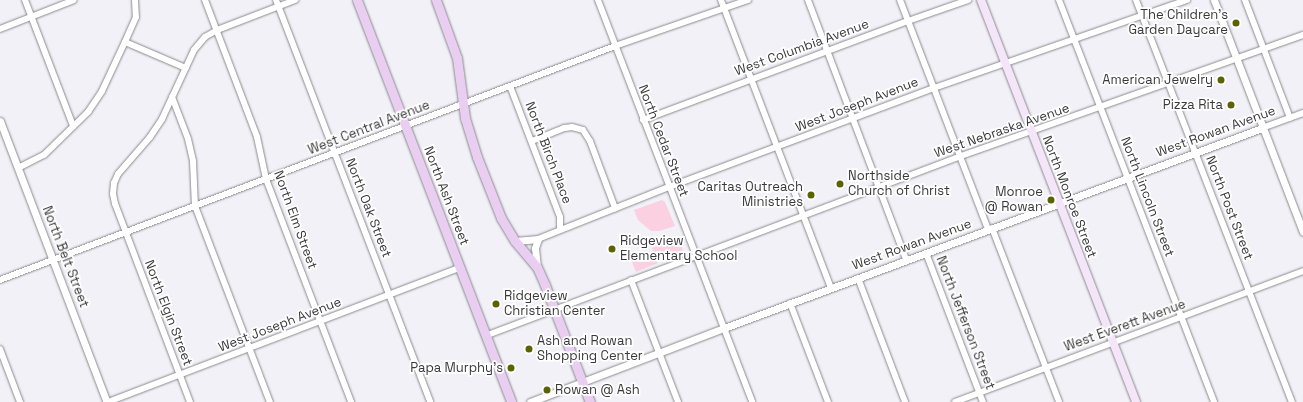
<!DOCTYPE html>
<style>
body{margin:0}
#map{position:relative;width:1303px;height:402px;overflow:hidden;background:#f1f1f7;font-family:"Space Grotesk",sans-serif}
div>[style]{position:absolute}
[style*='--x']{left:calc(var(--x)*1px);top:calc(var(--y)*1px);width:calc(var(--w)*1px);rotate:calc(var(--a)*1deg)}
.green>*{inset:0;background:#fbd0e1}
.roads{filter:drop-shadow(0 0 1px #8a8a8f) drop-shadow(0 0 1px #8a8a8f)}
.minor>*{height:6px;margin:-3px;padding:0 3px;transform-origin:3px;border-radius:3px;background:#fff}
.tertiary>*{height:7px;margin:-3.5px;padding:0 3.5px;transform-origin:3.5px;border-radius:3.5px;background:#fff}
.secondary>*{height:8px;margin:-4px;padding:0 4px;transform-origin:4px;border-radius:4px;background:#f4e6f8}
.primary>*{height:9px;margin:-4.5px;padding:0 4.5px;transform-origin:4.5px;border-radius:4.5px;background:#e9cef2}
.dots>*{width:11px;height:11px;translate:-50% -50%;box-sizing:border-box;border:2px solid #fff;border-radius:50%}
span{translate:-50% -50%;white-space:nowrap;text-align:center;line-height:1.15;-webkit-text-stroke:3.5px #fff;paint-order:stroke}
.poi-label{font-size:13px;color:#39393b}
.right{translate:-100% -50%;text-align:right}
.left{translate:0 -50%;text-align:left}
.street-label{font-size:13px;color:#39393b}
</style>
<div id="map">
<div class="green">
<i style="clip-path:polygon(662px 200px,665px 202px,675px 226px,659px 231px,651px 231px,638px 220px,634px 210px)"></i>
<i style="clip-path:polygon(679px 239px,683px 250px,666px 256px,657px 261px,658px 263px,636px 272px,632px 262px,654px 254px,652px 248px)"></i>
</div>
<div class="roads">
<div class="minor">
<i style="--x:25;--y:0;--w:135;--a:69.1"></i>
<i style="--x:135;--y:0;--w:17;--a:87"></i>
<i style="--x:136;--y:17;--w:27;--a:114"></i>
<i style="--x:125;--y:42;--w:66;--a:23.1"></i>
<i style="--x:205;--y:0;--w:147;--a:69.2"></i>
<i style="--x:257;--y:137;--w:43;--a:77.9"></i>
<i style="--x:266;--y:179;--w:239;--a:69.1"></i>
<i style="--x:276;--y:0;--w:430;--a:69"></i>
<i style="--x:598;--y:0;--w:430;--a:69"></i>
<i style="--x:721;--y:0;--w:308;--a:69.1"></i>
<i style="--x:808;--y:0;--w:278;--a:69.3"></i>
<i style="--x:900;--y:0;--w:245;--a:69"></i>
<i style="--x:1059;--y:0;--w:431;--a:68.9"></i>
<i style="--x:1136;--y:0;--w:431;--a:68.8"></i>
<i style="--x:1245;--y:0;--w:126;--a:69.1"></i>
<i style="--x:0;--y:29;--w:79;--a:-21.4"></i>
<i style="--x:510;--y:86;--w:140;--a:69.1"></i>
<i style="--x:560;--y:217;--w:13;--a:90"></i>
<i style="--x:172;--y:97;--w:45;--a:69.1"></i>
<i style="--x:188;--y:139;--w:23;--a:77"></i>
<i style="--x:193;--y:161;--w:45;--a:87.5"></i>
<i style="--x:195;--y:206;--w:210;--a:69.1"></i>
<i style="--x:643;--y:120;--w:283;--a:-20.5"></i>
<i style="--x:908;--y:21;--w:64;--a:-19.3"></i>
<i style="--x:1262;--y:128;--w:44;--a:-20.1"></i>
<i style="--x:532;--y:141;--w:35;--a:-22"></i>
<i style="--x:565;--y:128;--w:7;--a:-8"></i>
<i style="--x:572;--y:127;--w:11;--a:15"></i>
<i style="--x:583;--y:130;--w:13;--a:58"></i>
<i style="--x:590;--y:141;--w:72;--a:69.5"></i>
<i style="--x:18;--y:168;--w:29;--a:-27"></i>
<i style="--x:44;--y:155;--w:62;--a:-44.3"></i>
<i style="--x:88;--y:112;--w:25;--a:-56"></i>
<i style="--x:102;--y:91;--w:54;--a:-64.9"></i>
<i style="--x:992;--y:228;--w:186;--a:68.9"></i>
<i style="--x:538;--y:239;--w:141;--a:-21.7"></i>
<i style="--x:669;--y:187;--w:283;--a:-20.5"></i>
<i style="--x:934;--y:88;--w:268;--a:-19.2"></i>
<i style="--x:926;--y:253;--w:160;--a:69.1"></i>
<i style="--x:858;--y:278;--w:133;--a:69.2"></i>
<i style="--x:0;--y:280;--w:658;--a:-20.83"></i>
<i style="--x:615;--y:46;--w:141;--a:-19.1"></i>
<i style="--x:631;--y:280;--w:131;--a:68.9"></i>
<i style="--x:790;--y:303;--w:106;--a:69"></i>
<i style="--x:485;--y:336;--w:509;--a:-20.71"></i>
<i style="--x:961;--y:156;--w:363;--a:-19.5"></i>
<i style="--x:0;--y:349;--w:57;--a:69.3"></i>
<i style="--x:108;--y:402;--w:376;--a:-20.9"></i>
<i style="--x:190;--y:402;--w:212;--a:-110.7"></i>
<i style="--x:115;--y:204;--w:10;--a:-101"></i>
<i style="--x:113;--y:194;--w:11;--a:-85"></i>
<i style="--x:114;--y:183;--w:10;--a:-66"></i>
<i style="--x:118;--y:174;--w:49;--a:-49.1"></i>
<i style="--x:150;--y:137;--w:22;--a:-56"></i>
<i style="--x:162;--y:119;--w:76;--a:-65.1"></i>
<i style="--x:194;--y:50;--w:17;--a:-50"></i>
<i style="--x:205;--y:37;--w:14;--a:-30"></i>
<i style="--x:217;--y:30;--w:84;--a:-21"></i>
<i style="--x:955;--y:402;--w:372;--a:-20.6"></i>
</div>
<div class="tertiary">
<i style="--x:1214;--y:0;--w:248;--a:69"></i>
<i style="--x:0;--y:121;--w:301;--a:69.2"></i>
<i style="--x:515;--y:241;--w:23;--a:-5"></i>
<i style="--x:537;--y:267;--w:19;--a:-96"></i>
<i style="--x:535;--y:248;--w:9;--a:-72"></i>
<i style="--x:530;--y:402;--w:208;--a:-20.9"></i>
<i style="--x:724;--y:328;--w:574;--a:-20.39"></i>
</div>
<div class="secondary">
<i style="--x:981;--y:0;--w:431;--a:68.9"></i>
</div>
<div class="primary">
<i style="--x:357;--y:0;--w:430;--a:69"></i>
<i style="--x:436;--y:0;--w:62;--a:70.1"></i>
<i style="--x:457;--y:58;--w:61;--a:82.4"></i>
<i style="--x:465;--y:118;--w:41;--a:72.9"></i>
<i style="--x:477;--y:157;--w:66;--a:68.5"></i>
<i style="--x:501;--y:218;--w:27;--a:59"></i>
<i style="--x:515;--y:241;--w:34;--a:50"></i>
<i style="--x:537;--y:267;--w:20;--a:66"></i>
<i style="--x:545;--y:285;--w:125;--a:69"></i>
</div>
</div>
<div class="dots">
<i style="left:1236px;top:23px;background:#5b6200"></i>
<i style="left:1221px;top:80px;background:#5b6200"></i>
<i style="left:1231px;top:105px;background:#5b6200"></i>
<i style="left:840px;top:184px;background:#5b6200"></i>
<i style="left:811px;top:195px;background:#5b6200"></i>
<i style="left:1051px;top:200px;background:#5b6200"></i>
<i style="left:612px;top:249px;background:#5b6200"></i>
<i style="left:496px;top:304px;background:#5b6200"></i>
<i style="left:529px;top:349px;background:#5b6200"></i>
<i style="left:511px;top:368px;background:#5b6200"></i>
<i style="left:547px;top:390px;background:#5b6200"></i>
</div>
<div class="poi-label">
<span class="right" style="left:1228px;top:23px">The Children's<br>Garden Daycare</span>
<span class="right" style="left:1213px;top:80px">American Jewelry</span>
<span class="right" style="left:1223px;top:105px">Pizza Rita</span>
<span class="left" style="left:848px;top:184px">Northside<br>Church of Christ</span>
<span class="right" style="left:803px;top:195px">Caritas Outreach<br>Ministries</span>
<span class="right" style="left:1043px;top:200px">Monroe<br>@ Rowan</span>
<span class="left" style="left:620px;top:249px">Ridgeview<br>Elementary School</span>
<span class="left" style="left:504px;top:304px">Ridgeview<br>Christian Center</span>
<span class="left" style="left:537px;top:349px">Ash and Rowan<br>Shopping Center</span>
<span class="right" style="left:503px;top:368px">Papa Murphy's</span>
<span class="left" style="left:555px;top:390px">Rowan @ Ash</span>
</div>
<div class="street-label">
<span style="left:802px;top:48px;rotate:-20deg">West Columbia Avenue</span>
<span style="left:857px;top:105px;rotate:-21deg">West Joseph Avenue</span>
<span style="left:369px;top:128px;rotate:-21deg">West Central Avenue</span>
<span style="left:1002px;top:131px;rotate:-19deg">West Nebraska Avenue</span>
<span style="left:1216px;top:132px;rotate:-20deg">West Rowan Avenue</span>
<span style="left:663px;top:141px;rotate:69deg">North Cedar Street</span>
<span style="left:548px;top:153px;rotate:69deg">North Birch Place</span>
<span style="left:446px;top:196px;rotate:69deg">North Ash Street</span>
<span style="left:1069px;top:197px;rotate:69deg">North Monroe Street</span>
<span style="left:1147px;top:197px;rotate:69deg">North Lincoln Street</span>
<span style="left:368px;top:208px;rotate:69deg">North Oak Street</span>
<span style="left:1229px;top:208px;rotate:69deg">North Post Street</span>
<span style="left:295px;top:220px;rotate:70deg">North Elm Street</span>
<span style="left:912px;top:245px;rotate:-20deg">West Rowan Avenue</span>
<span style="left:65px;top:257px;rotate:69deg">North Belt Street</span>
<span style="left:168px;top:313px;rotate:69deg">North Elgin Street</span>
<span style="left:965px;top:323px;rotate:69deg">North Jefferson Street</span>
<span style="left:280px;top:325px;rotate:-21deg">West Joseph Avenue</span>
<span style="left:1125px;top:326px;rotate:-20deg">West Everett Avenue</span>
</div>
</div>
